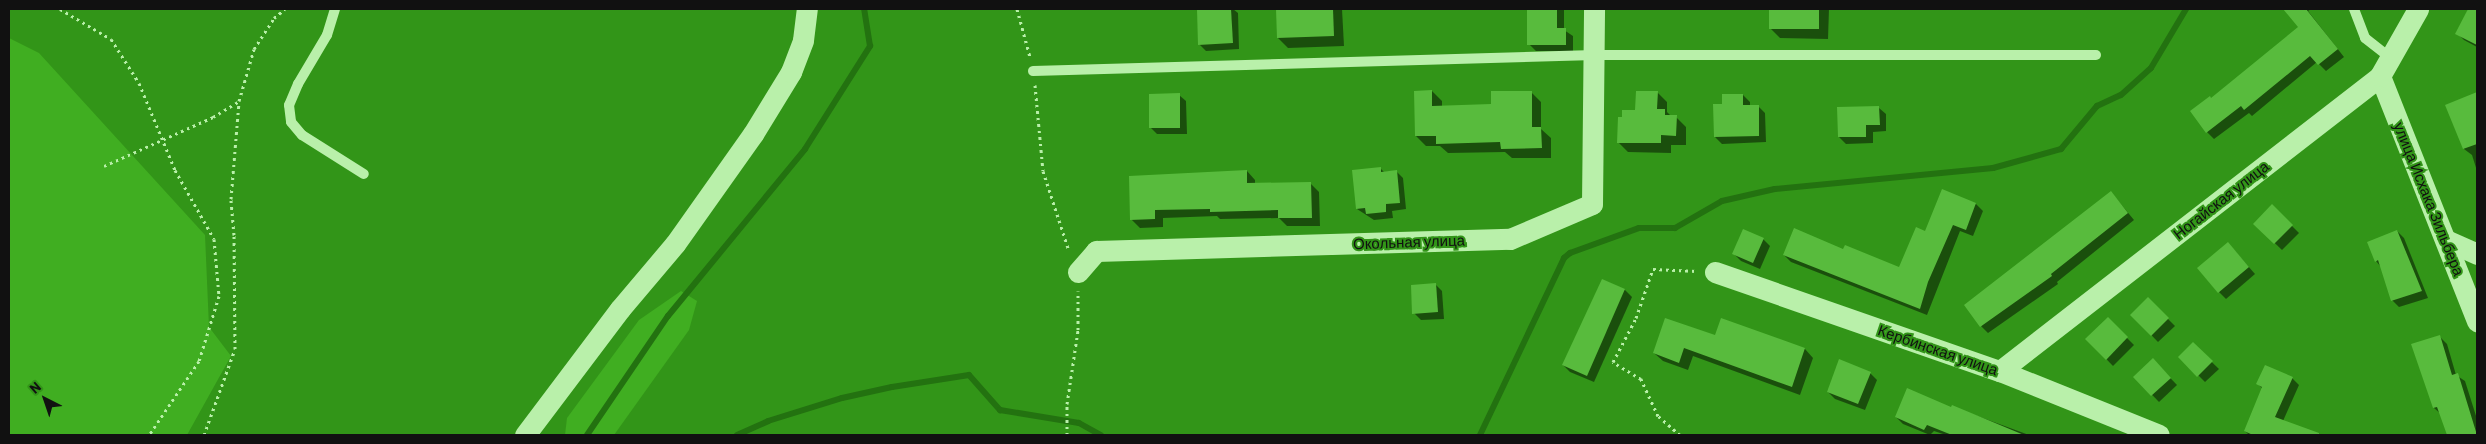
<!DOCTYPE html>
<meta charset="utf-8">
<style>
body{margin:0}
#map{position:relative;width:2486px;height:444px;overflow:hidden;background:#329518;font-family:Barlow,sans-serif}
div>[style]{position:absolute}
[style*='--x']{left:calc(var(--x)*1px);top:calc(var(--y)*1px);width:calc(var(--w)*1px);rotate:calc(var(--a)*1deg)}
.green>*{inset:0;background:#40ae21}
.shadow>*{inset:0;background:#0007}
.stream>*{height:6px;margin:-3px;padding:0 3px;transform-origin:3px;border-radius:3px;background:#237210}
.building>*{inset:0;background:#58bb3d}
.path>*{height:3px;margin-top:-1.5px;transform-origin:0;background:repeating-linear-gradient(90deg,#b9f0aa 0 2.5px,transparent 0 6.5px)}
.lane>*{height:10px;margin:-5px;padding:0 5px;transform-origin:5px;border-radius:5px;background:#b9f0aa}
.street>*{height:21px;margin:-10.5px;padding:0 10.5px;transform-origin:10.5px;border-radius:10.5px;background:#b9f0aa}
span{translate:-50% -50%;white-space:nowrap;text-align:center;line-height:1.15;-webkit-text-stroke:4px #329518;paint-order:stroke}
.street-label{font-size:15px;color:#111}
.frame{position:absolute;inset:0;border:10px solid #111;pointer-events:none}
.north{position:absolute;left:20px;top:374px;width:50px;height:50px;-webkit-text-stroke:4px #329518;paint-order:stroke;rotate:319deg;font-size:14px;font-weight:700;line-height:20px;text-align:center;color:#111}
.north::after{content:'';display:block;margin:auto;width:18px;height:22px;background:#111;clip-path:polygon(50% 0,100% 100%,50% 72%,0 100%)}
</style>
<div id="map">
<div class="green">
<i style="clip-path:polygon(9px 38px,39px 53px,205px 235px,209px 327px,231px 356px,187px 435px,9px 435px)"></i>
<i style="clip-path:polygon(681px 291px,697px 301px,689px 330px,614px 435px,565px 435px,567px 418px,639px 320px)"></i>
</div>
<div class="shadow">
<i style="clip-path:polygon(1198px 9px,1233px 9px,1238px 13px,1239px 49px,1206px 51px,1199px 44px)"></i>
<i style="clip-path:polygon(1277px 9px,1342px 9px,1344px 46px,1288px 48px,1278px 38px)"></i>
<i style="clip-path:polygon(1529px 9px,1564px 9px,1564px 30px,1573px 36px,1573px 51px,1536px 51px,1529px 44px)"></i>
<i style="clip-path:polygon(1770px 9px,1829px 9px,1828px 39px,1780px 38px,1770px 28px)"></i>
<i style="clip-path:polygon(2285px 9px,2311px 9px,2308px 11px,2344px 57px,2326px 71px,2317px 62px,2252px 116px,2249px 113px,2214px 139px,2207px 132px,2211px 99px,2300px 27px)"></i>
<i style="clip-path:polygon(2468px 10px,2477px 15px,2477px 47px,2464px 40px,2457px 33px)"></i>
<i style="clip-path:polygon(1432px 91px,1442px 101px,1442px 107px,1492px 106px,1531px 92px,1541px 102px,1541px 129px,1551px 138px,1551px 158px,1512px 158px,1505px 152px,1448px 153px,1440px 146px,1426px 146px,1416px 136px)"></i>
<i style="clip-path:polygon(1657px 92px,1667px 102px,1667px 112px,1671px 116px,1676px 117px,1686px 127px,1686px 145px,1671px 145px,1671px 153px,1628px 152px,1618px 142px,1636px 111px)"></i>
<i style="clip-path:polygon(2475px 94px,2477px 96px,2477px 171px,2472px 155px,2464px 149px,2447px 106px)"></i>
<i style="clip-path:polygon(1179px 95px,1186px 101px,1187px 134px,1157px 134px,1150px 127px)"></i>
<i style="clip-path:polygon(1743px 95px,1750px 102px,1750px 106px,1758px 106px,1765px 113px,1766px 142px,1722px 144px,1715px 137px,1724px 105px)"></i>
<i style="clip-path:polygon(1879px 108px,1886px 114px,1886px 131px,1873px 132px,1873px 143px,1846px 144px,1839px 137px)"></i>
<i style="clip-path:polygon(1380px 168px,1384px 172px,1396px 171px,1403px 178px,1406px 209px,1392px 211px,1393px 218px,1374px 220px,1357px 209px)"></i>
<i style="clip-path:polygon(1247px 171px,1255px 180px,1255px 184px,1311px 184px,1319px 192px,1320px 226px,1287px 226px,1279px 218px,1220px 219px,1217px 216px,1163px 218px,1163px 227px,1140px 228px,1131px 219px)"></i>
<i style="clip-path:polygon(2111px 192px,2134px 220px,2057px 282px,2058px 284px,1988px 333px,1981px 326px)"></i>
<i style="clip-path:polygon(1976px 204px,1983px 211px,1973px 236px,1960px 231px,1927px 315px,1791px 262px,1784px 255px,1844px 251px,1900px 269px,1926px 232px)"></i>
<i style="clip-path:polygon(2272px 206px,2299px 233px,2282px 250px,2255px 224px)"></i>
<i style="clip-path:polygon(2397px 231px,2404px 238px,2428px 298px,2399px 307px,2392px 300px,2381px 267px,2376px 261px)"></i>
<i style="clip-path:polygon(1763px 239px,1770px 246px,1760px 269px,1741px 261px,1734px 254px)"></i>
<i style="clip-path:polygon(2235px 251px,2255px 274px,2226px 299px,2219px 292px)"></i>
<i style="clip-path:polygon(1603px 280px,1625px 290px,1632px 297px,1594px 382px,1570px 372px,1563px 365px)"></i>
<i style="clip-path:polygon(1435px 284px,1442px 291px,1444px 319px,1421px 320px,1414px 313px)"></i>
<i style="clip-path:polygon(2148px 299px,2175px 326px,2158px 342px,2132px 315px)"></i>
<i style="clip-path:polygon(2108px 319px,2134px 345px,2113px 366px,2087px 339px)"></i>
<i style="clip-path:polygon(1716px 336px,1805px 349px,1813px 358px,1800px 395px,1693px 356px,1688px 370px,1663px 361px,1654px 353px)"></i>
<i style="clip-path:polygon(2440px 337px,2447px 344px,2456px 375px,2465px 381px,2477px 419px,2477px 435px,2448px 435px,2441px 414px,2434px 408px)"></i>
<i style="clip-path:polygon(2193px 344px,2219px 369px,2205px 382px,2180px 357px)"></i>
<i style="clip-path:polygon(2153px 360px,2177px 385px,2159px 402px,2135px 377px)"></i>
<i style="clip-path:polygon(1870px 373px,1877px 380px,1865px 410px,1835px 399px,1828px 392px)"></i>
<i style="clip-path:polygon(2292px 378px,2299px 385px,2283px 421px,2322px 435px,2249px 435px,2245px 431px,2263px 389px,2258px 384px)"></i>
<i style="clip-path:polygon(1953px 407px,2029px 435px,1946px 435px,1934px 431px,1930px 435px,1903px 424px,1896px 417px,1952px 409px)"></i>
</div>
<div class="stream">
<i style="--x:587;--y:435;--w:144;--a:-55.8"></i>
<i style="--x:668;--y:316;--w:216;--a:-50.6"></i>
<i style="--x:805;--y:149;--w:122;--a:-57.7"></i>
<i style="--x:870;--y:46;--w:37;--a:-99"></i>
<i style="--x:737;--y:435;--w:34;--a:-24"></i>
<i style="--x:768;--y:421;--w:77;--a:-17.3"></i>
<i style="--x:842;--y:398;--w:51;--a:-12.4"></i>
<i style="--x:892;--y:387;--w:78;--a:-8.9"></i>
<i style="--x:969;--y:375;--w:47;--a:48.5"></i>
<i style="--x:1000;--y:410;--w:80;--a:9.3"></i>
<i style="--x:1079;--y:423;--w:25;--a:29"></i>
<i style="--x:1480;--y:435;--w:196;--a:-64.6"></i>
<i style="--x:1564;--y:258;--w:8;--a:-40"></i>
<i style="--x:1570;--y:253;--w:73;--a:-19.9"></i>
<i style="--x:1639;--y:228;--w:36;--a:0"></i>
<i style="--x:1675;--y:228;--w:54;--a:-29.9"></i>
<i style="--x:1722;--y:201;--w:54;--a:-12.8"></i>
<i style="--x:1775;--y:189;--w:219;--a:-5.5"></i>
<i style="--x:1993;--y:168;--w:71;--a:-15.6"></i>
<i style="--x:2061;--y:149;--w:56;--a:-50.1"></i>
<i style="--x:2097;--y:106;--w:26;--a:-25"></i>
<i style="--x:2121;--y:95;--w:40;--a:-42"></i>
<i style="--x:2151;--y:68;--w:69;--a:-59.3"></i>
</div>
<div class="building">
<i style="clip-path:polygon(1197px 9px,1231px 9px,1233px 43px,1198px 45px)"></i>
<i style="clip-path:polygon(1276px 9px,1333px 9px,1334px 36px,1277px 38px)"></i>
<i style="clip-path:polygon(1527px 9px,1557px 9px,1557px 28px,1566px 28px,1566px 45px,1527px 45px)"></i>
<i style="clip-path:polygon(1769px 9px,1819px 9px,1819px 29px,1769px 29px)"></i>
<i style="clip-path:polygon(2283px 9px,2306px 9px,2338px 49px,2318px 65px,2310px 56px,2244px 110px,2241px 106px,2206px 133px,2190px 111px,2210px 96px,2211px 98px,2298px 27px)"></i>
<i style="clip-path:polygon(2468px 9px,2477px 9px,2477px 45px,2455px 34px)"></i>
<i style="clip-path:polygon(1432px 90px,1432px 106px,1491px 104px,1491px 91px,1532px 91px,1532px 127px,1541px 127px,1542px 148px,1501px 149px,1500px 142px,1436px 144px,1436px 136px,1415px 136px,1414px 91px)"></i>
<i style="clip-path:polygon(1636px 91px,1658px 91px,1657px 109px,1665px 109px,1665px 115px,1677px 115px,1676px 136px,1661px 135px,1661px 143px,1617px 143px,1618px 117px,1622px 117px,1622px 110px,1635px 110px)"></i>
<i style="clip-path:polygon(2477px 92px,2477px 144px,2463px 149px,2445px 105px)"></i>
<i style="clip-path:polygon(1180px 93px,1180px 128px,1149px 128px,1149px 94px)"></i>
<i style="clip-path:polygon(1722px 94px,1743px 94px,1743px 105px,1759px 105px,1759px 136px,1714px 137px,1713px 104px,1722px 104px)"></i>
<i style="clip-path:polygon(1879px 106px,1880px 125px,1866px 125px,1866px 137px,1838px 137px,1837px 107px)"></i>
<i style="clip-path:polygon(1381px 167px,1381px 172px,1397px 170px,1400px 203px,1386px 204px,1386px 212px,1366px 214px,1365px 208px,1356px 209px,1352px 170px)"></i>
<i style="clip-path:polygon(1247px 170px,1247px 183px,1311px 182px,1312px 218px,1278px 218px,1278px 210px,1210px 212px,1210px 209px,1155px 210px,1155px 219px,1130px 220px,1129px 176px)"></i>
<i style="clip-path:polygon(1942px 189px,1976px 203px,1966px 230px,1953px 225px,1928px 282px,1920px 309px,1783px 255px,1794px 228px,1843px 249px,1845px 245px,1899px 267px,1916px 227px,1925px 231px)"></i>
<i style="clip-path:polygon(2111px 191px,2128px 213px,2051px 274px,2052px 276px,1980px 327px,1964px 305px)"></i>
<i style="clip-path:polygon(2272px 204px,2293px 225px,2274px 244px,2253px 224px)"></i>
<i style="clip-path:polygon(1743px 229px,1764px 238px,1753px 263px,1732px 254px)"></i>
<i style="clip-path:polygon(2397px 230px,2422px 291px,2391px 301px,2378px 260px,2375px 262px,2367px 242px)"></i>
<i style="clip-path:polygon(2228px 242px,2249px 267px,2218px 293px,2197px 268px)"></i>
<i style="clip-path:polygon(1602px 279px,1625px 289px,1587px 376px,1562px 365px)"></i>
<i style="clip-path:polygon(1436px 283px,1438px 312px,1412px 314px,1411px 285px)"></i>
<i style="clip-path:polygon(2148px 297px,2169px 318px,2151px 336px,2130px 315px)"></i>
<i style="clip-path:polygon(2108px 317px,2128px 337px,2106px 360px,2085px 339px)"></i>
<i style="clip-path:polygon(1665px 318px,1715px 335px,1721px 318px,1805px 348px,1792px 387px,1684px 348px,1679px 363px,1653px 353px)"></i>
<i style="clip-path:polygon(2440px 335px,2452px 375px,2458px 373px,2477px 435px,2447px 435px,2437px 407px,2433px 408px,2411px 344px)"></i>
<i style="clip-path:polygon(2193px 342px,2213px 361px,2197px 377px,2178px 357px)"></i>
<i style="clip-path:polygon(2153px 358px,2171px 378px,2151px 396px,2133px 377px)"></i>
<i style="clip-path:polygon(1839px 359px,1871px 372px,1858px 404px,1827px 392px)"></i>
<i style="clip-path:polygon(2265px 365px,2293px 377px,2275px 417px,2319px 433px,2319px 435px,2253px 435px,2244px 431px,2262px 387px,2256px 384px)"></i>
<i style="clip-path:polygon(1907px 388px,1951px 407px,1952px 405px,2024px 435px,1952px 435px,1927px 425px,1924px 430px,1895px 417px)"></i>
</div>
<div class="path">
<i style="--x:60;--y:9;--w:59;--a:30.5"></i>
<i style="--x:111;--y:39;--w:52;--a:57.5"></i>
<i style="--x:139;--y:83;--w:94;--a:67.5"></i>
<i style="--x:175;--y:170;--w:79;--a:60.5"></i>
<i style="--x:214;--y:239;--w:57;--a:85"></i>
<i style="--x:219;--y:296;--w:68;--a:107.1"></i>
<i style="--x:199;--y:361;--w:89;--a:124"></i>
<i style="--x:1017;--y:9;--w:50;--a:74.8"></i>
<i style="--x:1035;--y:85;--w:86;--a:84.7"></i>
<i style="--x:1043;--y:171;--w:84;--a:72"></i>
<i style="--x:104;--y:166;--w:120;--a:-24.2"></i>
<i style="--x:213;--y:117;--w:29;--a:-31"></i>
<i style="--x:204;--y:435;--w:91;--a:-70.2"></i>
<i style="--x:235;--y:349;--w:114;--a:-90.5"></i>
<i style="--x:234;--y:235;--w:36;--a:-95"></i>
<i style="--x:231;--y:199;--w:98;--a:-85.3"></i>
<i style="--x:239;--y:101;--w:54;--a:-73.9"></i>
<i style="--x:254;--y:49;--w:37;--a:-57"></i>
<i style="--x:274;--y:18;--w:14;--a:-39"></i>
<i style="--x:1067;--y:435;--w:31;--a:-90"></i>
<i style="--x:1067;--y:404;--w:75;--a:-81.5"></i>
<i style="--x:1078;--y:330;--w:39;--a:-90"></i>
<i style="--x:1680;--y:435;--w:29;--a:-139"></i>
<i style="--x:1658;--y:416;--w:41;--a:-114.7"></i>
<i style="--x:1641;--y:379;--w:33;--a:-149"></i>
<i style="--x:1613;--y:362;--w:50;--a:-62.4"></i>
<i style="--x:1636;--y:318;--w:52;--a:-70.9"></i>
<i style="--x:1653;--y:269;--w:44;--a:2.6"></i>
</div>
<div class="lane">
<i style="--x:335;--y:9;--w:27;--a:107"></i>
<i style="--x:327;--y:35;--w:57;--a:120.6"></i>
<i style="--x:298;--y:84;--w:23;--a:113"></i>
<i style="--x:289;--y:105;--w:17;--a:83"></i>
<i style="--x:291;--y:122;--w:17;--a:50"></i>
<i style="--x:302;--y:135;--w:73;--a:32.2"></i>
<i style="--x:2354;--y:9;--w:31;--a:69"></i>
<i style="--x:2365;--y:38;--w:33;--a:38"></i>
<i style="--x:1033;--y:71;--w:562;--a:-1.63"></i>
<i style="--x:1595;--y:55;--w:501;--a:0"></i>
</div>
<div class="street">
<i style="--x:2380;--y:76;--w:264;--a:68.4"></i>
<i style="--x:2446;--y:240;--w:34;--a:24"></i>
<i style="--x:1078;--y:272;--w:28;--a:-49"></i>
<i style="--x:1096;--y:251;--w:414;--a:-1.7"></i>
<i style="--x:1510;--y:239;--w:89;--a:-23.1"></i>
<i style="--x:1592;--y:204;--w:195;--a:-89.4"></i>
<i style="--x:1715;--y:272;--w:302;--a:19.2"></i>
<i style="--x:2000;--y:371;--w:171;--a:21.9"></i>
<i style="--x:2000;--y:371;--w:481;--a:-37.8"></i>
<i style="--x:2380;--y:76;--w:77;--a:-60.4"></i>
<i style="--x:525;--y:435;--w:158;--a:-53"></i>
<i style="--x:620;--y:309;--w:85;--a:-49.8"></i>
<i style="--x:675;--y:244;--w:135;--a:-54.7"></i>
<i style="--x:753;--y:134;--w:73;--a:-58.5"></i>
<i style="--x:791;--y:72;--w:34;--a:-69"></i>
<i style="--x:803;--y:40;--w:31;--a:-83"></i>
</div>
<div class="street-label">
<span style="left:2429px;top:199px;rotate:68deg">улица Исхака Зильбера</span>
<span style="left:2221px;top:200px;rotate:-38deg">Ногайская улица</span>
<span style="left:1409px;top:242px;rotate:-2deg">Окольная улица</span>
<span style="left:1938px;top:350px;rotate:19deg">Кербинская улица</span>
</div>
<div class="frame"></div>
<div class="north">N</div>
</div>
